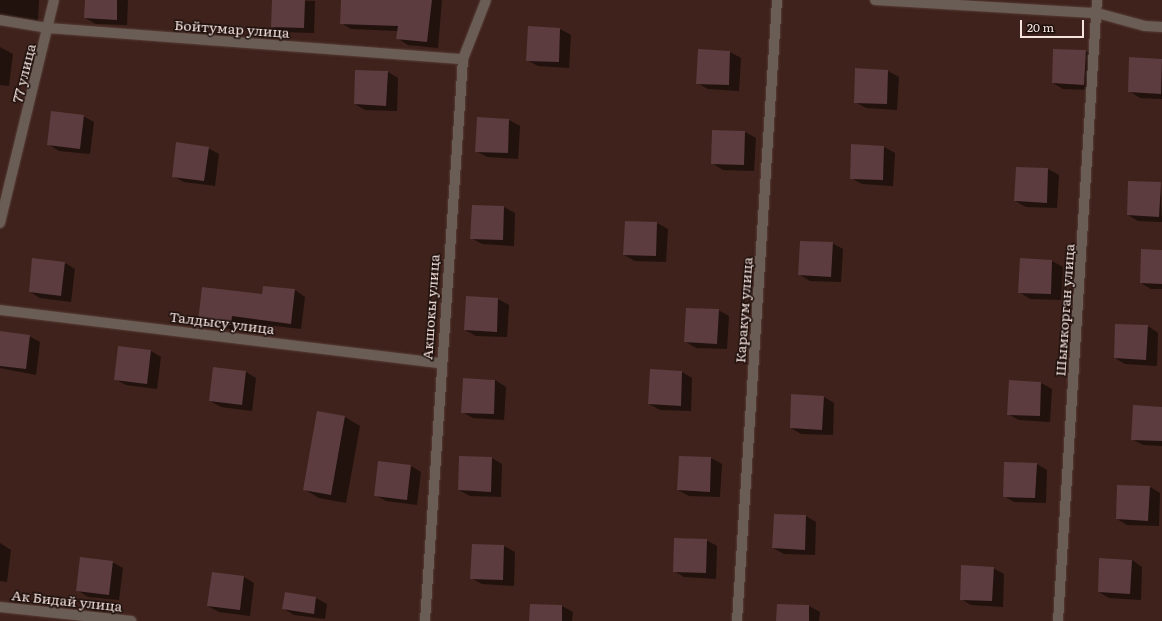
<!DOCTYPE html>
<meta charset="utf-8">
<style>
body{margin:0}
#map{position:relative;width:1162px;height:621px;overflow:hidden;background:#3e221b;font-family:Literata,serif}
div>[style]{position:absolute}
[style*='--x']{left:calc(var(--x)*1px);top:calc(var(--y)*1px);width:calc(var(--w)*1px);rotate:calc(var(--a)*1deg)}
.shadow>*{inset:0;background:#0007}
.building>*{inset:0;background:#5c3c3f}
.roads{filter:drop-shadow(0 0 1px #583d36) drop-shadow(0 0 1px #583d36)}
.street>*{height:10px;margin:-5px;padding:0 5px;transform-origin:5px;border-radius:5px;background:#695d55}
span{translate:-50% -50%;white-space:nowrap;text-align:center;line-height:1.15;-webkit-text-stroke:3px #1c0f0c;paint-order:stroke}
.street-label{font-size:14px;color:#f6e2dd}
.scale{position:absolute;left:1020px;top:20px;width:64px;height:18px;box-sizing:border-box;border:2px solid #f6e2dd;border-top:0;padding-left:5px;font-size:12px;line-height:14px;white-space:nowrap;color:#f6e2dd;-webkit-text-stroke:3px #1c0f0c;paint-order:stroke}
</style>
<div id="map">
<div class="shadow">
<i style="clip-path:polygon(0 0,39px 0,38px 21px,0 16px)"></i>
<i style="clip-path:polygon(86px 0,128px 0,127px 25px,96px 24px,85px 18px)"></i>
<i style="clip-path:polygon(273px 0,315px 1px,314px 33px,282px 32px,272px 26px)"></i>
<i style="clip-path:polygon(342px 0,442px 0,438px 48px,408px 45px,397px 38px,398px 31px,351px 29px,341px 23px)"></i>
<i style="clip-path:polygon(529px 28px,560px 29px,571px 35px,569px 68px,538px 66px,527px 60px)"></i>
<i style="clip-path:polygon(0 47px,13px 54px,9px 86px,0 85px)"></i>
<i style="clip-path:polygon(699px 50px,730px 52px,741px 58px,739px 91px,708px 89px,697px 83px)"></i>
<i style="clip-path:polygon(1086px 51px,1096px 57px,1095px 90px,1063px 89px,1053px 83px)"></i>
<i style="clip-path:polygon(1130px 58px,1162px 60px,1162px 99px,1140px 98px,1129px 91px)"></i>
<i style="clip-path:polygon(856px 70px,888px 71px,899px 77px,897px 110px,866px 108px,855px 102px)"></i>
<i style="clip-path:polygon(388px 72px,398px 78px,397px 111px,365px 110px,355px 104px)"></i>
<i style="clip-path:polygon(83px 116px,94px 122px,90px 154px,59px 151px,48px 144px)"></i>
<i style="clip-path:polygon(509px 120px,520px 126px,518px 159px,487px 157px,476px 151px)"></i>
<i style="clip-path:polygon(713px 131px,745px 132px,756px 138px,754px 171px,723px 170px,712px 163px)"></i>
<i style="clip-path:polygon(884px 147px,895px 153px,893px 186px,862px 184px,851px 178px)"></i>
<i style="clip-path:polygon(208px 148px,219px 154px,215px 186px,184px 182px,173px 176px)"></i>
<i style="clip-path:polygon(1048px 169px,1059px 175px,1057px 208px,1026px 207px,1015px 201px)"></i>
<i style="clip-path:polygon(1160px 183px,1162px 222px,1138px 221px,1128px 215px)"></i>
<i style="clip-path:polygon(473px 206px,504px 207px,515px 213px,514px 246px,482px 244px,471px 238px)"></i>
<i style="clip-path:polygon(626px 222px,657px 223px,668px 229px,666px 262px,635px 261px,624px 255px)"></i>
<i style="clip-path:polygon(832px 243px,843px 249px,841px 282px,810px 281px,800px 275px)"></i>
<i style="clip-path:polygon(1162px 251px,1162px 289px,1151px 289px,1141px 283px)"></i>
<i style="clip-path:polygon(1021px 259px,1052px 261px,1063px 267px,1061px 300px,1030px 299px,1019px 292px)"></i>
<i style="clip-path:polygon(65px 263px,75px 269px,71px 302px,40px 298px,30px 292px)"></i>
<i style="clip-path:polygon(295px 290px,305px 297px,301px 329px,242px 322px,241px 330px,210px 327px,199px 321px,262px 295px)"></i>
<i style="clip-path:polygon(467px 297px,498px 299px,509px 305px,507px 337px,476px 336px,465px 330px)"></i>
<i style="clip-path:polygon(718px 310px,729px 316px,727px 349px,696px 348px,686px 342px)"></i>
<i style="clip-path:polygon(1148px 326px,1158px 333px,1157px 366px,1125px 364px,1115px 358px)"></i>
<i style="clip-path:polygon(0 332px,29px 336px,40px 342px,36px 375px,0 368px)"></i>
<i style="clip-path:polygon(151px 351px,161px 357px,157px 389px,126px 385px,115px 379px)"></i>
<i style="clip-path:polygon(246px 372px,256px 378px,252px 411px,221px 407px,210px 401px)"></i>
<i style="clip-path:polygon(682px 372px,692px 378px,691px 411px,660px 410px,649px 404px)"></i>
<i style="clip-path:polygon(464px 379px,495px 380px,506px 387px,504px 420px,473px 418px,462px 412px)"></i>
<i style="clip-path:polygon(1010px 381px,1041px 383px,1052px 389px,1050px 422px,1019px 420px,1008px 414px)"></i>
<i style="clip-path:polygon(824px 397px,834px 403px,833px 435px,801px 434px,791px 428px)"></i>
<i style="clip-path:polygon(1162px 408px,1162px 446px,1143px 445px,1132px 439px)"></i>
<i style="clip-path:polygon(345px 417px,360px 426px,346px 503px,319px 498px,304px 489px)"></i>
<i style="clip-path:polygon(680px 457px,711px 458px,722px 464px,720px 497px,689px 496px,678px 490px)"></i>
<i style="clip-path:polygon(492px 458px,502px 464px,501px 497px,470px 496px,459px 490px)"></i>
<i style="clip-path:polygon(1037px 464px,1047px 470px,1046px 503px,1014px 502px,1004px 496px)"></i>
<i style="clip-path:polygon(411px 466px,421px 472px,417px 505px,386px 501px,375px 495px)"></i>
<i style="clip-path:polygon(1150px 487px,1160px 493px,1159px 526px,1127px 525px,1117px 519px)"></i>
<i style="clip-path:polygon(806px 516px,816px 522px,815px 555px,784px 554px,773px 548px)"></i>
<i style="clip-path:polygon(706px 540px,717px 546px,716px 579px,684px 577px,674px 571px)"></i>
<i style="clip-path:polygon(0 543px,11px 550px,7px 582px,0 581px)"></i>
<i style="clip-path:polygon(473px 545px,504px 546px,515px 552px,514px 586px,482px 584px,471px 578px)"></i>
<i style="clip-path:polygon(1132px 560px,1142px 567px,1141px 600px,1109px 598px,1099px 592px)"></i>
<i style="clip-path:polygon(112px 562px,123px 568px,119px 600px,88px 597px,77px 590px)"></i>
<i style="clip-path:polygon(993px 568px,1004px 574px,1003px 607px,971px 605px,961px 599px)"></i>
<i style="clip-path:polygon(244px 577px,254px 583px,250px 616px,219px 612px,208px 606px)"></i>
<i style="clip-path:polygon(286px 593px,316px 598px,327px 604px,325px 619px,294px 615px,284px 609px)"></i>
<i style="clip-path:polygon(778px 605px,809px 606px,820px 612px,819px 621px,777px 621px)"></i>
<i style="clip-path:polygon(562px 606px,573px 612px,572px 621px,530px 621px)"></i>
</div>
<div class="building">
<i style="clip-path:polygon(85px 0,117px 0,117px 20px,84px 18px)"></i>
<i style="clip-path:polygon(272px 0,305px 0,304px 28px,271px 27px)"></i>
<i style="clip-path:polygon(341px 0,432px 0,427px 42px,396px 39px,398px 26px,340px 24px)"></i>
<i style="clip-path:polygon(528px 26px,560px 28px,559px 62px,526px 61px)"></i>
<i style="clip-path:polygon(698px 49px,730px 51px,729px 85px,696px 84px)"></i>
<i style="clip-path:polygon(1053px 49px,1086px 50px,1084px 85px,1052px 83px)"></i>
<i style="clip-path:polygon(1129px 57px,1162px 59px,1161px 94px,1128px 92px)"></i>
<i style="clip-path:polygon(855px 68px,888px 70px,887px 104px,854px 103px)"></i>
<i style="clip-path:polygon(355px 70px,388px 71px,386px 106px,354px 104px)"></i>
<i style="clip-path:polygon(51px 111px,84px 115px,80px 149px,47px 145px)"></i>
<i style="clip-path:polygon(477px 117px,509px 119px,508px 153px,475px 152px)"></i>
<i style="clip-path:polygon(712px 130px,745px 131px,744px 165px,711px 164px)"></i>
<i style="clip-path:polygon(176px 142px,209px 147px,204px 181px,172px 177px)"></i>
<i style="clip-path:polygon(851px 144px,884px 146px,883px 180px,850px 179px)"></i>
<i style="clip-path:polygon(1016px 167px,1048px 168px,1047px 203px,1014px 201px)"></i>
<i style="clip-path:polygon(1128px 181px,1161px 182px,1159px 217px,1127px 215px)"></i>
<i style="clip-path:polygon(472px 205px,504px 206px,503px 240px,470px 239px)"></i>
<i style="clip-path:polygon(625px 221px,657px 222px,656px 256px,623px 255px)"></i>
<i style="clip-path:polygon(800px 241px,833px 242px,831px 277px,798px 275px)"></i>
<i style="clip-path:polygon(1141px 249px,1162px 250px,1162px 284px,1140px 283px)"></i>
<i style="clip-path:polygon(32px 258px,65px 262px,61px 296px,29px 292px)"></i>
<i style="clip-path:polygon(1020px 258px,1052px 260px,1051px 294px,1018px 293px)"></i>
<i style="clip-path:polygon(263px 286px,295px 289px,291px 324px,232px 316px,231px 325px,198px 321px,202px 287px,262px 294px)"></i>
<i style="clip-path:polygon(466px 296px,498px 298px,497px 332px,464px 330px)"></i>
<i style="clip-path:polygon(686px 308px,719px 309px,717px 344px,684px 342px)"></i>
<i style="clip-path:polygon(1115px 324px,1148px 325px,1146px 360px,1114px 358px)"></i>
<i style="clip-path:polygon(0 331px,30px 335px,26px 369px,0 366px)"></i>
<i style="clip-path:polygon(118px 346px,151px 350px,147px 384px,114px 380px)"></i>
<i style="clip-path:polygon(213px 367px,246px 371px,242px 405px,209px 401px)"></i>
<i style="clip-path:polygon(650px 369px,682px 371px,681px 406px,648px 404px)"></i>
<i style="clip-path:polygon(463px 378px,495px 380px,494px 414px,461px 413px)"></i>
<i style="clip-path:polygon(1009px 380px,1041px 382px,1040px 416px,1007px 415px)"></i>
<i style="clip-path:polygon(791px 394px,824px 396px,822px 430px,790px 428px)"></i>
<i style="clip-path:polygon(1133px 405px,1162px 407px,1162px 441px,1131px 440px)"></i>
<i style="clip-path:polygon(317px 411px,345px 416px,331px 495px,303px 490px)"></i>
<i style="clip-path:polygon(459px 456px,492px 457px,491px 492px,458px 490px)"></i>
<i style="clip-path:polygon(679px 456px,711px 457px,710px 492px,677px 490px)"></i>
<i style="clip-path:polygon(378px 461px,411px 465px,407px 500px,374px 496px)"></i>
<i style="clip-path:polygon(1004px 462px,1037px 463px,1035px 498px,1003px 497px)"></i>
<i style="clip-path:polygon(1117px 485px,1150px 486px,1148px 521px,1116px 519px)"></i>
<i style="clip-path:polygon(774px 514px,806px 515px,805px 550px,772px 548px)"></i>
<i style="clip-path:polygon(674px 538px,707px 539px,706px 573px,673px 572px)"></i>
<i style="clip-path:polygon(472px 544px,504px 545px,503px 580px,470px 579px)"></i>
<i style="clip-path:polygon(80px 557px,113px 561px,109px 595px,76px 591px)"></i>
<i style="clip-path:polygon(1099px 558px,1132px 560px,1130px 594px,1098px 592px)"></i>
<i style="clip-path:polygon(961px 565px,994px 567px,992px 601px,960px 600px)"></i>
<i style="clip-path:polygon(212px 572px,244px 576px,240px 610px,207px 606px)"></i>
<i style="clip-path:polygon(285px 592px,316px 597px,314px 614px,282px 609px)"></i>
<i style="clip-path:polygon(530px 604px,562px 605px,562px 621px,529px 621px)"></i>
<i style="clip-path:polygon(777px 604px,809px 605px,809px 621px,776px 621px)"></i>
</div>
<div class="roads">
<div class="street">
<i style="--x:875;--y:0;--w:222;--a:3.4"></i>
<i style="--x:1097;--y:13;--w:50;--a:15.2"></i>
<i style="--x:1145;--y:26;--w:17;--a:3"></i>
<i style="--x:0;--y:20;--w:49;--a:9.5"></i>
<i style="--x:48;--y:28;--w:416;--a:4.3"></i>
<i style="--x:0;--y:223;--w:229;--a:-76.4"></i>
<i style="--x:0;--y:310;--w:443;--a:6.9"></i>
<i style="--x:0;--y:607;--w:132;--a:6.1"></i>
<i style="--x:425;--y:621;--w:563;--a:-86.13"></i>
<i style="--x:463;--y:59;--w:63;--a:-68.7"></i>
<i style="--x:737;--y:621;--w:622;--a:-86.31"></i>
<i style="--x:1058;--y:621;--w:622;--a:-86.41"></i>
</div>
</div>
<div class="street-label">
<span style="left:232px;top:28px;rotate:4deg">Бойтумар улица</span>
<span style="left:23px;top:73px;rotate:-76deg">77 улица</span>
<span style="left:430px;top:307px;rotate:-86deg">Акшокы улица</span>
<span style="left:743px;top:310px;rotate:-86deg">Каракум улица</span>
<span style="left:1064px;top:310px;rotate:-86deg">Шымкорган улица</span>
<span style="left:222px;top:322px;rotate:7deg">Талдысу улица</span>
<span style="left:67px;top:600px;rotate:6deg">Ак Бидай улица</span>
</div>
<div class="scale">20 m</div>
</div>
